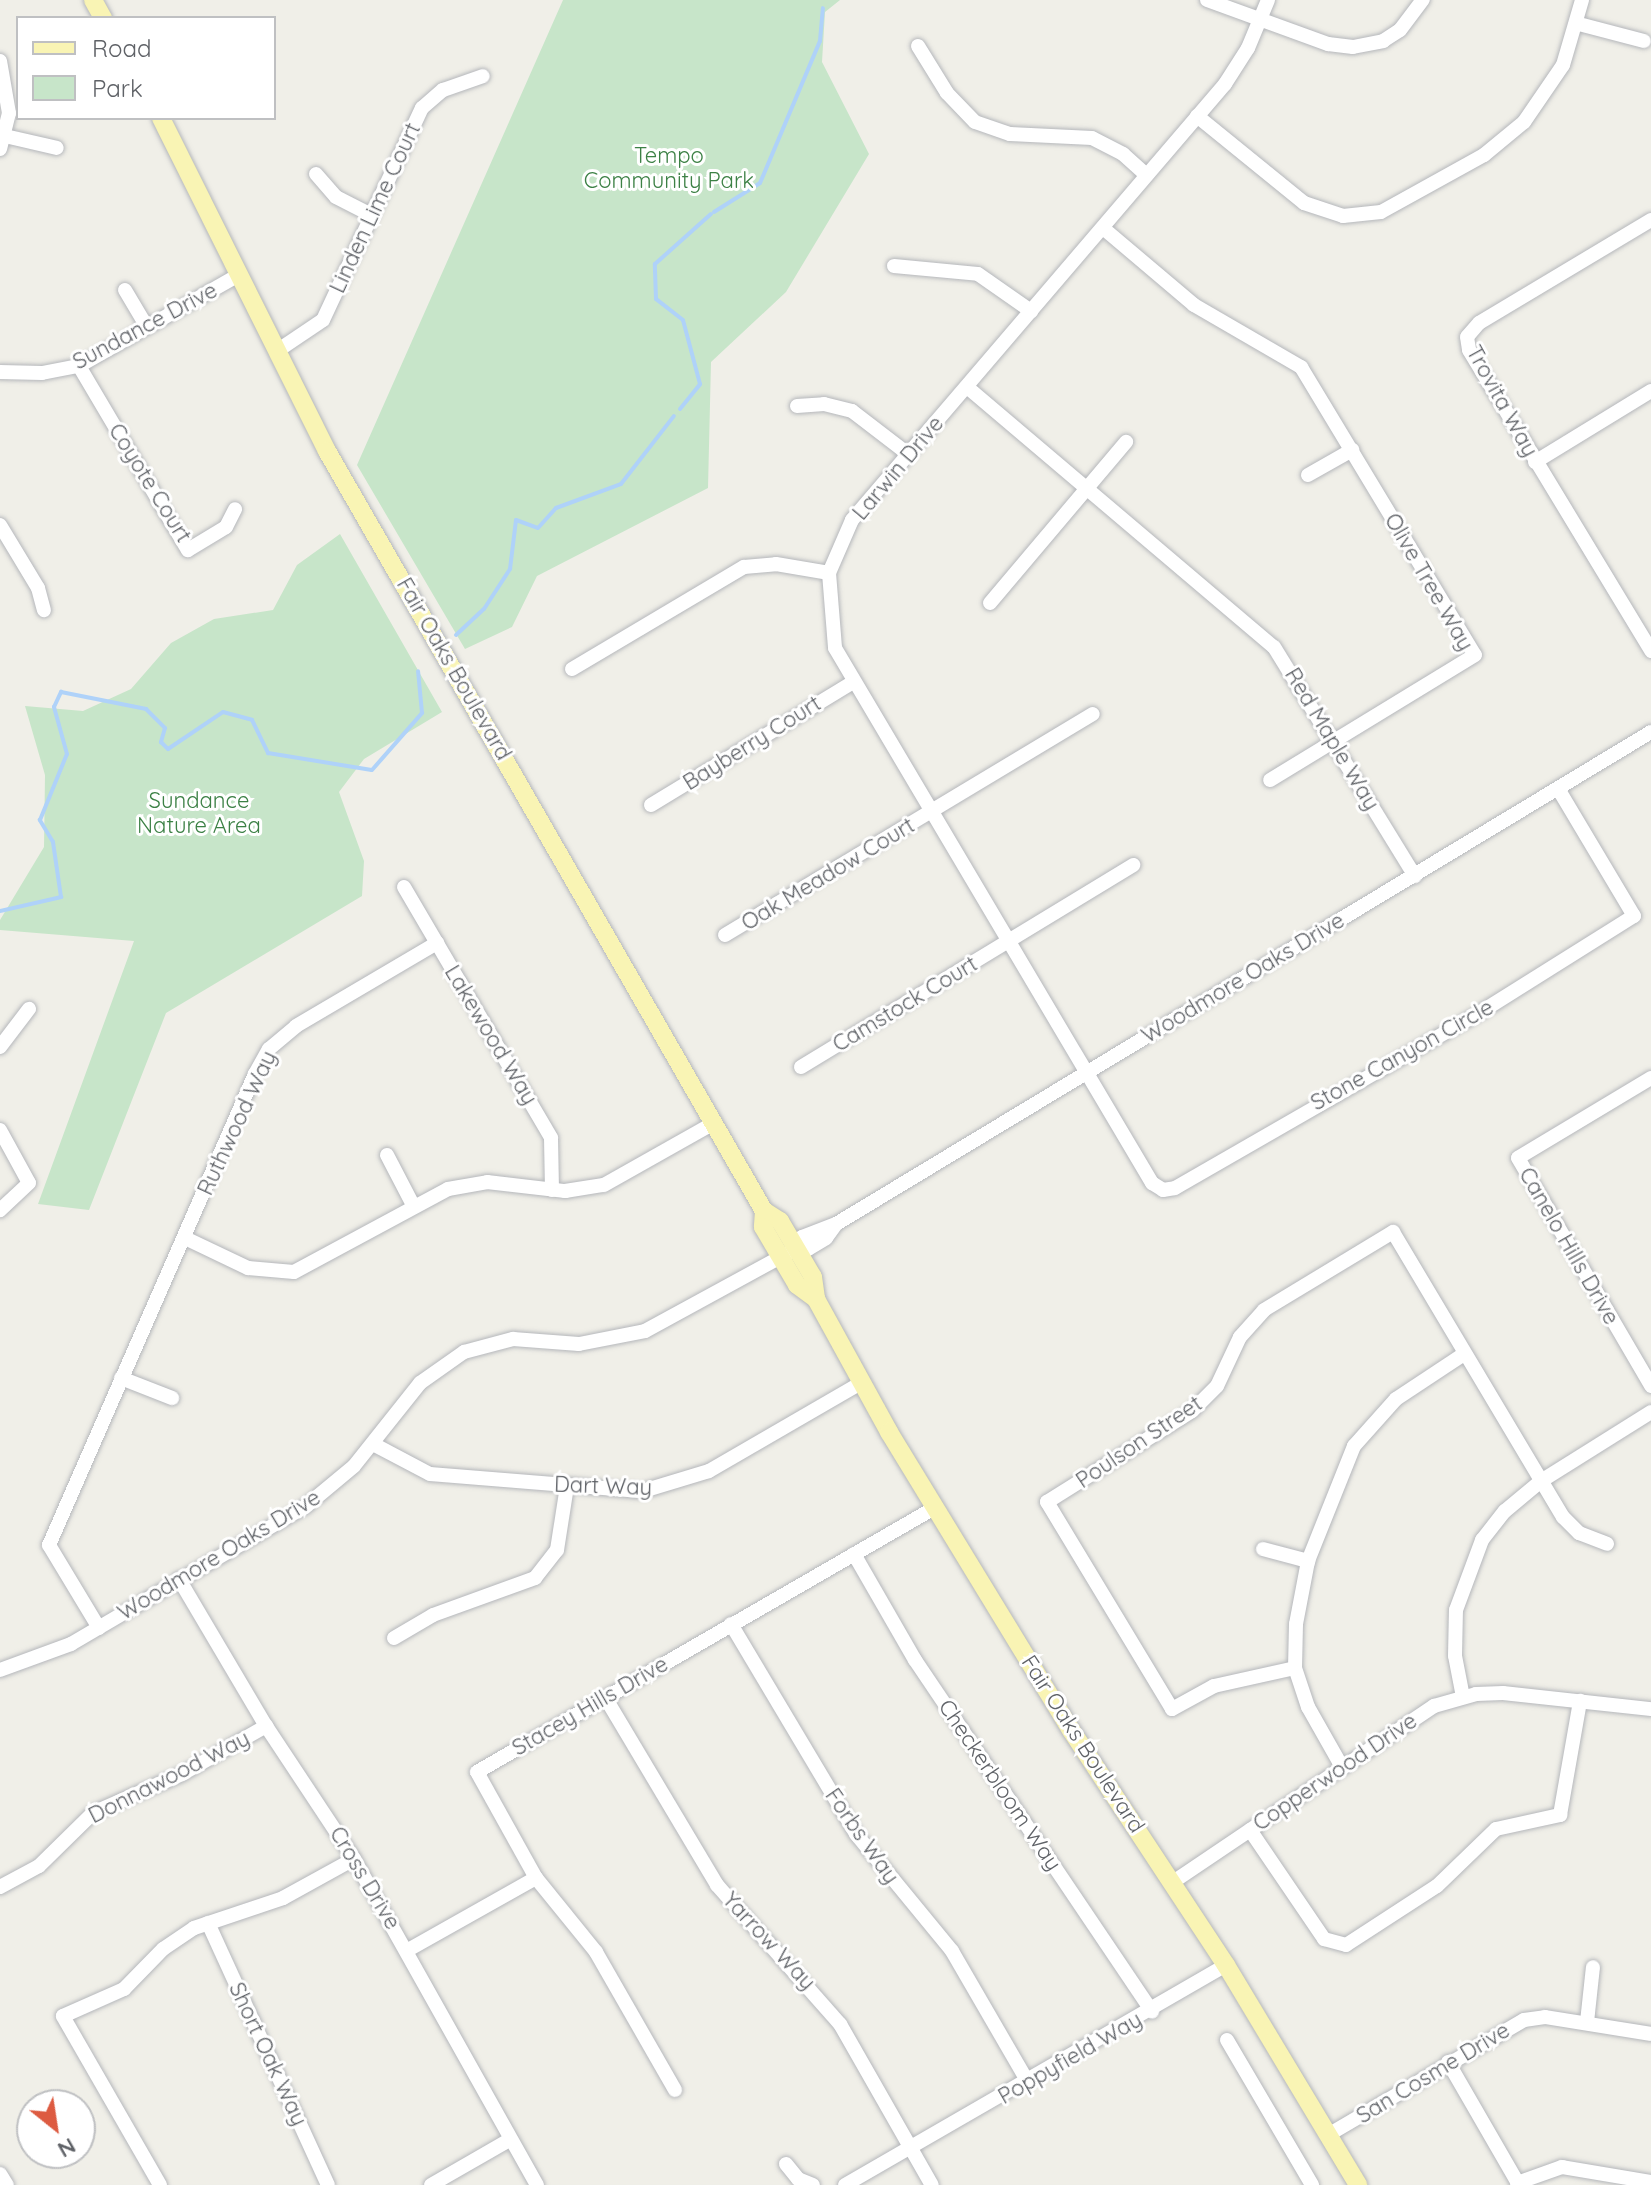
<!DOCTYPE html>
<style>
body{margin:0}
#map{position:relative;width:1651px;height:2185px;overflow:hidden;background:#f0efe8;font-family:Quicksand,sans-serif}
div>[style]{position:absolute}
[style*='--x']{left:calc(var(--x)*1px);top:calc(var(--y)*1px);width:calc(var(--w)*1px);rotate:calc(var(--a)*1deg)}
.green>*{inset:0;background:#c7e5c9}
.stream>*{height:4px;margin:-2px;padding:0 2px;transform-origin:2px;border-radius:2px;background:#afd2f9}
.roads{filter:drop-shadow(0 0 2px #b5b7bb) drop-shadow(0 0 2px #b5b7bb)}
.minor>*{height:14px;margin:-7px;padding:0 7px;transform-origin:7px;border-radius:7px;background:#fff}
.major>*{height:18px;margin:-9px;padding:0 9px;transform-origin:9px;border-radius:9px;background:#f9f4b4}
span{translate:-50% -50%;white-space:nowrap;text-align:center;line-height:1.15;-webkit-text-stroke:6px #fff;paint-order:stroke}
.park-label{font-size:22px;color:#3c8145}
.street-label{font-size:22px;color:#5f6267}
.legend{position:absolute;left:16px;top:16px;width:260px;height:104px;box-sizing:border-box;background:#fff;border:2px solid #bfc0c2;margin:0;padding:10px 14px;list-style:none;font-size:24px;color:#5f6267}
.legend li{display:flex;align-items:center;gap:16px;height:40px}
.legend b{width:40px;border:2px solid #bfc0c2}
.north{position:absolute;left:16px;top:2089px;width:80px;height:80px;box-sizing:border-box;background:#fff;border:2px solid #bfc0c2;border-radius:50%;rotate:150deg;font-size:22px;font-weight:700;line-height:32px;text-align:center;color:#5f6267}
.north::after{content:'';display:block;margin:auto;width:28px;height:36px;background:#dd5b41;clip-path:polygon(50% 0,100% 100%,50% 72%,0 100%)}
</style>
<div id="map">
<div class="green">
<i style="clip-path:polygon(563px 0,840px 0,825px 12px,822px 62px,869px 154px,786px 292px,711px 362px,708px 488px,537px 576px,512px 627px,465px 649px,357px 465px)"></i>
<i style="clip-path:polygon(340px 534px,442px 712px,364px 759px,339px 792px,364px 861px,362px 896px,166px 1013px,89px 1210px,38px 1204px,134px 941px,0 930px,0 920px,44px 847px,45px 775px,25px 706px,83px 711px,131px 689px,171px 643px,214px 619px,273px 610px,297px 565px)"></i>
</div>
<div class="stream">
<i style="--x:714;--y:212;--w:54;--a:-32.2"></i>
<i style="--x:760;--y:183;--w:154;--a:-67.1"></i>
<i style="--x:820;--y:41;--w:33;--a:-85"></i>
<i style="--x:680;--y:409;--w:32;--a:-51"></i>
<i style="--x:700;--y:384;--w:66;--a:-104.9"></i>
<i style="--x:683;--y:320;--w:34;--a:-142"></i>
<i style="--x:656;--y:299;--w:35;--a:-92"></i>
<i style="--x:655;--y:264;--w:75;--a:-41.8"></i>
<i style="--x:456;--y:635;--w:38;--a:-43"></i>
<i style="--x:484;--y:609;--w:48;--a:-57"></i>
<i style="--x:510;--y:569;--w:49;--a:-83"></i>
<i style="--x:516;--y:520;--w:23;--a:20"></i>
<i style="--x:538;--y:528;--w:27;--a:-48"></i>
<i style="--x:556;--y:508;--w:69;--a:-20.3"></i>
<i style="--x:621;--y:484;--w:86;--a:-52.1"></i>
<i style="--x:0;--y:911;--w:63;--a:-12.9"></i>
<i style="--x:61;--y:897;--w:56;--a:-98.3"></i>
<i style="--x:53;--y:842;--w:26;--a:-121"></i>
<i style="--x:40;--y:820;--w:71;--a:-67.8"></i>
<i style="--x:67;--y:754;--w:49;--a:-105.5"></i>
<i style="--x:54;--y:707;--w:17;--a:-65"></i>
<i style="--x:61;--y:692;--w:87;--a:11.3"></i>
<i style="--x:146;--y:709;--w:27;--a:45"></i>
<i style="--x:165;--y:728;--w:15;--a:106"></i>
<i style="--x:161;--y:742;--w:10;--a:45"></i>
<i style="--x:168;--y:749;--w:66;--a:-33.9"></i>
<i style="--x:223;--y:712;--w:30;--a:15"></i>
<i style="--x:252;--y:720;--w:37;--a:64"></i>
<i style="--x:268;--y:753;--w:105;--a:9.3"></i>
<i style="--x:372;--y:770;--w:76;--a:-48.7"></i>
<i style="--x:422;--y:713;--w:42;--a:-95.4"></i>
</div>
<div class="roads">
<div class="minor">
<i style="--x:1207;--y:0;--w:129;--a:20"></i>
<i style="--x:1328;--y:44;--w:25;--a:7"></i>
<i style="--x:1353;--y:47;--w:31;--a:-11"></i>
<i style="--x:1383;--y:41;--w:20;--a:-33"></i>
<i style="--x:1400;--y:30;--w:38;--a:-53"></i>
<i style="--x:1268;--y:0;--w:52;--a:112.6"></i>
<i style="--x:1248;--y:48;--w:43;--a:122.6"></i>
<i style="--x:1225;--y:84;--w:574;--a:130.55"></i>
<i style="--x:852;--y:520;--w:58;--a:113.5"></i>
<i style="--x:829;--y:573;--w:75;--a:85.4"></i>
<i style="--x:835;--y:648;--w:622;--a:59.35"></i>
<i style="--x:1152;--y:1183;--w:13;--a:32"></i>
<i style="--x:1163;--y:1190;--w:12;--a:-9"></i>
<i style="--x:1175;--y:1188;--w:357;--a:-29.9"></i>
<i style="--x:1484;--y:1010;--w:177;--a:-32.1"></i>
<i style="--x:1634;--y:916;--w:147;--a:-120.8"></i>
<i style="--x:1579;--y:24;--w:67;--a:14.7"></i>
<i style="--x:918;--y:46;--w:55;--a:58.3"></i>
<i style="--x:947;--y:93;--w:40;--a:46"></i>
<i style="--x:975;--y:122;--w:37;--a:19"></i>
<i style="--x:1010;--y:134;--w:82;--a:2.8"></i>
<i style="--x:1092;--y:138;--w:35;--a:27"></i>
<i style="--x:1123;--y:154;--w:31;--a:42"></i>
<i style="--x:0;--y:61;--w:53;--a:80.2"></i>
<i style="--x:9;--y:113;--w:37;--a:104"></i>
<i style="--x:1197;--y:116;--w:138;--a:39.1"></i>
<i style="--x:1304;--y:203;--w:41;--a:18.4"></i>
<i style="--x:1343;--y:216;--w:38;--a:-6"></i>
<i style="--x:1381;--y:212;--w:118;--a:-29"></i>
<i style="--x:1484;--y:155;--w:52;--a:-39.5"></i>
<i style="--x:1524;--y:122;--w:69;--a:-55.6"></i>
<i style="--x:1563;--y:65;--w:68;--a:-73.7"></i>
<i style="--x:5;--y:136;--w:53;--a:13"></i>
<i style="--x:316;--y:174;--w:30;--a:49"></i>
<i style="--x:336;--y:197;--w:39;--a:27"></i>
<i style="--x:1651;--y:220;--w:200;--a:149.1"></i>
<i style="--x:1479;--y:323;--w:18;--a:131"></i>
<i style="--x:1467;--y:337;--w:13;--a:81"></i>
<i style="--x:1469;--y:350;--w:352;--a:58.8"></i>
<i style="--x:1103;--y:228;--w:119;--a:40.2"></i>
<i style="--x:1194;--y:305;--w:124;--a:30.1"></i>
<i style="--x:1301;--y:367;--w:336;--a:58.9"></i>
<i style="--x:1475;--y:655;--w:240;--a:148.6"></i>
<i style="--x:894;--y:266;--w:84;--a:5.4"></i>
<i style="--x:978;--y:274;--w:65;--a:34.9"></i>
<i style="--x:125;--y:290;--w:43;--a:59.3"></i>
<i style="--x:277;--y:351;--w:55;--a:-34"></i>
<i style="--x:323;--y:320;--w:234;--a:-65"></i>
<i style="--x:422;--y:108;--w:28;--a:-41"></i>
<i style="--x:443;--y:90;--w:42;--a:-19.3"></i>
<i style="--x:79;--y:366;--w:214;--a:59.4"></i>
<i style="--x:188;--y:550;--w:44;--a:-31.2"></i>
<i style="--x:226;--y:527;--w:20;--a:-63"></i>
<i style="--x:0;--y:372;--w:42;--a:1.4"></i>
<i style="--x:42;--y:373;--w:38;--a:-11"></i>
<i style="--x:79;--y:366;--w:185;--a:-29.7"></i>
<i style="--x:967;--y:387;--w:402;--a:40.3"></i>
<i style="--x:1274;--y:647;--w:269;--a:58.4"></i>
<i style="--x:797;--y:406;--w:27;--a:-4"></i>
<i style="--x:824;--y:404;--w:29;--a:14"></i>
<i style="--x:852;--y:411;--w:71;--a:37.5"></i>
<i style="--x:1535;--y:462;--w:136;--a:-31.5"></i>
<i style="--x:1308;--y:475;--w:51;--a:-29.6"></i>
<i style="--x:0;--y:525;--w:74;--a:58.9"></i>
<i style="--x:38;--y:588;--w:23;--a:75"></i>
<i style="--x:990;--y:603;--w:211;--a:-49.8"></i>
<i style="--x:572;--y:669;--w:200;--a:-30.7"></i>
<i style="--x:744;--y:567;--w:32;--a:-5"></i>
<i style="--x:776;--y:564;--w:54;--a:9.6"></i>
<i style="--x:651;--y:805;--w:237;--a:-31.3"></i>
<i style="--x:404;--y:887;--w:291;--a:59.6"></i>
<i style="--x:551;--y:1138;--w:52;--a:88.9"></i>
<i style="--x:725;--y:935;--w:429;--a:-31"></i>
<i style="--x:0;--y:1047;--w:48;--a:-52.7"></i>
<i style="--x:801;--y:1067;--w:389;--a:-31.3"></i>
<i style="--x:1651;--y:1078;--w:155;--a:149"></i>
<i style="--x:1518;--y:1158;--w:264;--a:59.7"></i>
<i style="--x:0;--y:1130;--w:60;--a:61.3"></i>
<i style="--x:29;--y:1183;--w:40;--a:137"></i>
<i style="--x:387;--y:1155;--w:56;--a:62.5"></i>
<i style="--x:185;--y:1238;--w:70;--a:25.5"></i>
<i style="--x:248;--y:1268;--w:46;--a:5"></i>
<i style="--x:294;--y:1272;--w:175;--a:-28.3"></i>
<i style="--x:448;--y:1189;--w:40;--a:-10"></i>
<i style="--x:487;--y:1182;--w:79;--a:6.6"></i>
<i style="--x:565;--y:1191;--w:39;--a:-9"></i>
<i style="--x:604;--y:1185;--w:126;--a:-29.4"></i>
<i style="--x:797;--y:1248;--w:12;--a:-66"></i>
<i style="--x:802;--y:1237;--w:36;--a:-21"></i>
<i style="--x:836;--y:1224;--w:952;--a:-31.12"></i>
<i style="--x:121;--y:1378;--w:55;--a:21.4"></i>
<i style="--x:373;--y:1444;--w:64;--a:27.8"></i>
<i style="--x:430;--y:1474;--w:214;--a:4.6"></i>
<i style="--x:643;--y:1491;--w:69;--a:-16.9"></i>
<i style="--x:709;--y:1471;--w:176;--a:-30.1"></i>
<i style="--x:1263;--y:1549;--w:47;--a:14.9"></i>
<i style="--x:854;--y:1554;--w:122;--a:60.1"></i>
<i style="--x:915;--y:1660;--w:424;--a:56"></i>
<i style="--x:179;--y:1579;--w:171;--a:59.4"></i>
<i style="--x:266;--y:1726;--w:159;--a:56.5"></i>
<i style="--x:354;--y:1859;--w:374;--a:60.7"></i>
<i style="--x:731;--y:1624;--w:244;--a:59.2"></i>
<i style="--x:856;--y:1834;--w:151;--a:50.6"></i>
<i style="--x:952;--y:1951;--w:151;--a:59.9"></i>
<i style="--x:99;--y:1628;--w:97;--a:-121.1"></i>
<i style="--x:49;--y:1545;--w:514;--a:-66.38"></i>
<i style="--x:255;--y:1074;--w:29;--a:-61"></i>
<i style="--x:269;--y:1049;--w:35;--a:-40"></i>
<i style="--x:296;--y:1026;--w:164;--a:-30.5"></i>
<i style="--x:394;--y:1638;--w:45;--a:-30.5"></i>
<i style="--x:433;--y:1615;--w:109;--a:-19.9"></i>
<i style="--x:535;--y:1578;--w:36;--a:-52"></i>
<i style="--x:557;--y:1550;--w:65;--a:-81.1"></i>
<i style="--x:1295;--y:1668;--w:83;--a:167.5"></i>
<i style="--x:1214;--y:1686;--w:48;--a:151.3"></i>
<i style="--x:1172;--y:1709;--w:242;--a:-121.1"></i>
<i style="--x:1047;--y:1502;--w:171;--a:-32.1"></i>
<i style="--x:1192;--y:1411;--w:35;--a:-45"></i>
<i style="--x:1217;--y:1386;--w:54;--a:-64.9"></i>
<i style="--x:1240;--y:1337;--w:36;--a:-48"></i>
<i style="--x:1264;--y:1310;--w:151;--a:-31.2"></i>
<i style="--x:1393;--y:1232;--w:332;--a:59.2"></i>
<i style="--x:1563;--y:1517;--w:23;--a:45"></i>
<i style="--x:1579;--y:1533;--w:30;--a:21"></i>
<i style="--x:0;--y:1670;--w:76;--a:-20.1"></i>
<i style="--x:71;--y:1644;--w:273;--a:-30.4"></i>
<i style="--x:306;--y:1506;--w:62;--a:-39.8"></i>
<i style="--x:354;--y:1466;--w:106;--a:-51.5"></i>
<i style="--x:420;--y:1383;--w:54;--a:-35.2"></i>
<i style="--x:464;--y:1352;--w:51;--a:-14.9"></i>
<i style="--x:513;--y:1339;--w:66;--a:4.3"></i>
<i style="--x:579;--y:1344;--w:67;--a:-11.1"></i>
<i style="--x:645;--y:1331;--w:173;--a:-28.6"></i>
<i style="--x:797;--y:1248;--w:11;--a:5"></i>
<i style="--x:808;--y:1249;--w:21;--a:-31"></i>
<i style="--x:826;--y:1238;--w:17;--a:-54"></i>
<i style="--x:605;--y:1697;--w:219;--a:59.2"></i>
<i style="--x:717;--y:1885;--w:186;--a:48.5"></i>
<i style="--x:840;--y:2024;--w:185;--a:60.3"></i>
<i style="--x:1463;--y:1697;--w:42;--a:-101"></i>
<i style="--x:1455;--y:1656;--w:46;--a:-88.8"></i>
<i style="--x:1456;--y:1610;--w:75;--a:-69.6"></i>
<i style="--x:1482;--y:1540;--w:37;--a:-52"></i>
<i style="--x:1505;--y:1511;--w:47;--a:-39.8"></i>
<i style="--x:1541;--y:1481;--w:130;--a:-32.1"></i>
<i style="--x:1342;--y:1767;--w:69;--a:-119.5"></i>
<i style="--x:1308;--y:1707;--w:41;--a:-108.4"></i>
<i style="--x:1295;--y:1668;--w:44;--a:-88.7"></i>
<i style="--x:1296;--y:1624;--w:64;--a:-79.2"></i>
<i style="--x:1308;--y:1561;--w:124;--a:-68.2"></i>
<i style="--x:1354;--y:1446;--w:63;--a:-48.2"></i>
<i style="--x:1396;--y:1399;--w:82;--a:-33.5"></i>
<i style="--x:1250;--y:1830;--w:132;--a:55.8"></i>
<i style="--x:1324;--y:1939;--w:23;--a:15"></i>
<i style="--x:1346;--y:1945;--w:108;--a:-33"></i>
<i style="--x:1437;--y:1886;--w:82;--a:-44"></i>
<i style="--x:1496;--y:1829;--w:66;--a:-12.3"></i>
<i style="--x:1560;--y:1815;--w:116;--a:-80"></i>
<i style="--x:1173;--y:1882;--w:315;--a:-34"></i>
<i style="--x:1434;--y:1706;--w:44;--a:-15.9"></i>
<i style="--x:1476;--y:1694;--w:27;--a:-2"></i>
<i style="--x:1503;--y:1693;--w:149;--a:6.2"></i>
<i style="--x:0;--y:1887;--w:44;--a:-28.3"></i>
<i style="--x:39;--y:1866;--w:76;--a:-44.5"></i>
<i style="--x:93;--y:1813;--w:97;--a:-23.7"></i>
<i style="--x:182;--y:1774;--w:97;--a:-29.7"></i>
<i style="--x:208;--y:1923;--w:288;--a:65.4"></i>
<i style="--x:408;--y:1950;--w:147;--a:-29.4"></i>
<i style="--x:1587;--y:2022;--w:55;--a:-83.8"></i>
<i style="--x:1227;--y:2040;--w:168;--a:59.6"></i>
<i style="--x:1448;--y:2062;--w:142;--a:60"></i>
<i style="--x:675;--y:2090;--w:159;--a:-119.8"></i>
<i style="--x:596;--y:1952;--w:95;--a:-129"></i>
<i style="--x:536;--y:1878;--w:121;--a:-119.1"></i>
<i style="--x:477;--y:1772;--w:530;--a:-30"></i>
<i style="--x:1328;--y:2135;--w:227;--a:-30.4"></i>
<i style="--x:1524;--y:2020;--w:21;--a:-8"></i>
<i style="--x:1545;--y:2017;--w:107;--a:9.1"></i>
<i style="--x:786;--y:2164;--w:19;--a:51"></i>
<i style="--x:798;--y:2179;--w:16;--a:22"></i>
<i style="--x:0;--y:2174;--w:13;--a:58"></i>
<i style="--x:1517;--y:2183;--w:48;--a:-19.6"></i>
<i style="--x:1562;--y:2167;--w:90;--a:9.6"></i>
<i style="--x:160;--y:2185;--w:195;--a:-119.9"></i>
<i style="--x:63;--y:2016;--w:67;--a:-23.9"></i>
<i style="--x:124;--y:1989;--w:56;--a:-45.7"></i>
<i style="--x:163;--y:1949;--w:37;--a:-34"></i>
<i style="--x:194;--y:1928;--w:94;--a:-18.6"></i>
<i style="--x:283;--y:1898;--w:81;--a:-28.8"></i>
<i style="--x:431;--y:2185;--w:92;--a:-29.9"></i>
<i style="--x:845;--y:2185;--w:440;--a:-30"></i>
</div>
<div class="major">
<i style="--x:93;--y:0;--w:21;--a:61"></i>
<i style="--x:161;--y:118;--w:372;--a:63.5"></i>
<i style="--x:327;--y:451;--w:877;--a:60.1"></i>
<i style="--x:764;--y:1211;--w:19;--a:32"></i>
<i style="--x:780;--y:1221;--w:65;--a:59.5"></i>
<i style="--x:813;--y:1277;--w:22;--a:82"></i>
<i style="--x:816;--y:1299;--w:152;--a:61.2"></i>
<i style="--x:889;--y:1432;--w:349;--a:58.6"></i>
<i style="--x:1071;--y:1730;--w:282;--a:56.6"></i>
<i style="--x:1226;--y:1965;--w:257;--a:59"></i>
<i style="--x:764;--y:1211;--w:16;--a:94"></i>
<i style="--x:763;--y:1227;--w:67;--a:59.6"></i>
<i style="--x:797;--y:1285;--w:24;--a:36"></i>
</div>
</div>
<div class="park-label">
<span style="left:669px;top:168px">Tempo<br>Community Park</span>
<span style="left:199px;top:813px">Sundance<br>Nature Area</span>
</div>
<div class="street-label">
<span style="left:375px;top:208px;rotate:-65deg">Linden Lime Court</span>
<span style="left:145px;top:326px;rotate:-28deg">Sundance Drive</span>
<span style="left:1502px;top:401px;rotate:61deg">Trovita Way</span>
<span style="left:898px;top:468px;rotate:-50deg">Larwin Drive</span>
<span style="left:150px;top:483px;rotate:58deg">Coyote Court</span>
<span style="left:1429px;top:582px;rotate:60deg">Olive Tree Way</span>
<span style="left:454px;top:669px;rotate:60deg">Fair Oaks Boulevard</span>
<span style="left:1332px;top:739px;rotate:59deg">Red Maple Way</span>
<span style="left:752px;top:743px;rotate:-32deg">Bayberry Court</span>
<span style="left:828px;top:874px;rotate:-31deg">Oak Meadow Court</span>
<span style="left:1243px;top:978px;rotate:-31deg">Woodmore Oaks Drive</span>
<span style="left:905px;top:1004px;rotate:-31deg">Camstock Court</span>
<span style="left:491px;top:1035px;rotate:59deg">Lakewood Way</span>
<span style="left:1402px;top:1055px;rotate:-29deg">Stone Canyon Circle</span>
<span style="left:237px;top:1123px;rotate:-65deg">Ruthwood Way</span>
<span style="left:1569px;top:1246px;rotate:60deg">Canelo Hills Drive</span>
<span style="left:1139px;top:1442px;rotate:-34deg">Poulson Street</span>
<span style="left:603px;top:1486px;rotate:2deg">Dart Way</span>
<span style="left:219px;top:1555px;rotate:-31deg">Woodmore Oaks Drive</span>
<span style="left:590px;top:1706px;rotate:-30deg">Stacey Hills Drive</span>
<span style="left:1083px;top:1744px;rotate:57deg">Fair Oaks Boulevard</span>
<span style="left:1335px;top:1772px;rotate:-34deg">Copperwood Drive</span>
<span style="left:169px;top:1777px;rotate:-27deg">Donnawood Way</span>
<span style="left:1000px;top:1785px;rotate:56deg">Checkerbloom Way</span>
<span style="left:862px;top:1836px;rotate:55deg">Forbs Way</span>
<span style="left:365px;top:1878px;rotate:59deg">Cross Drive</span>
<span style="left:769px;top:1941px;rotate:47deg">Yarrow Way</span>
<span style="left:268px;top:2054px;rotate:65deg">Short Oak Way</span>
<span style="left:1070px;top:2058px;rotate:-30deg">Poppyfield Way</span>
<span style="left:1433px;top:2073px;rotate:-31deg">San Cosme Drive</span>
</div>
<ul class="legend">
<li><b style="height:10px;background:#f9f4b4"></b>Road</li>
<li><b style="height:22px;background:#c7e5c9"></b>Park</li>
</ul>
<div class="north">N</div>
</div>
